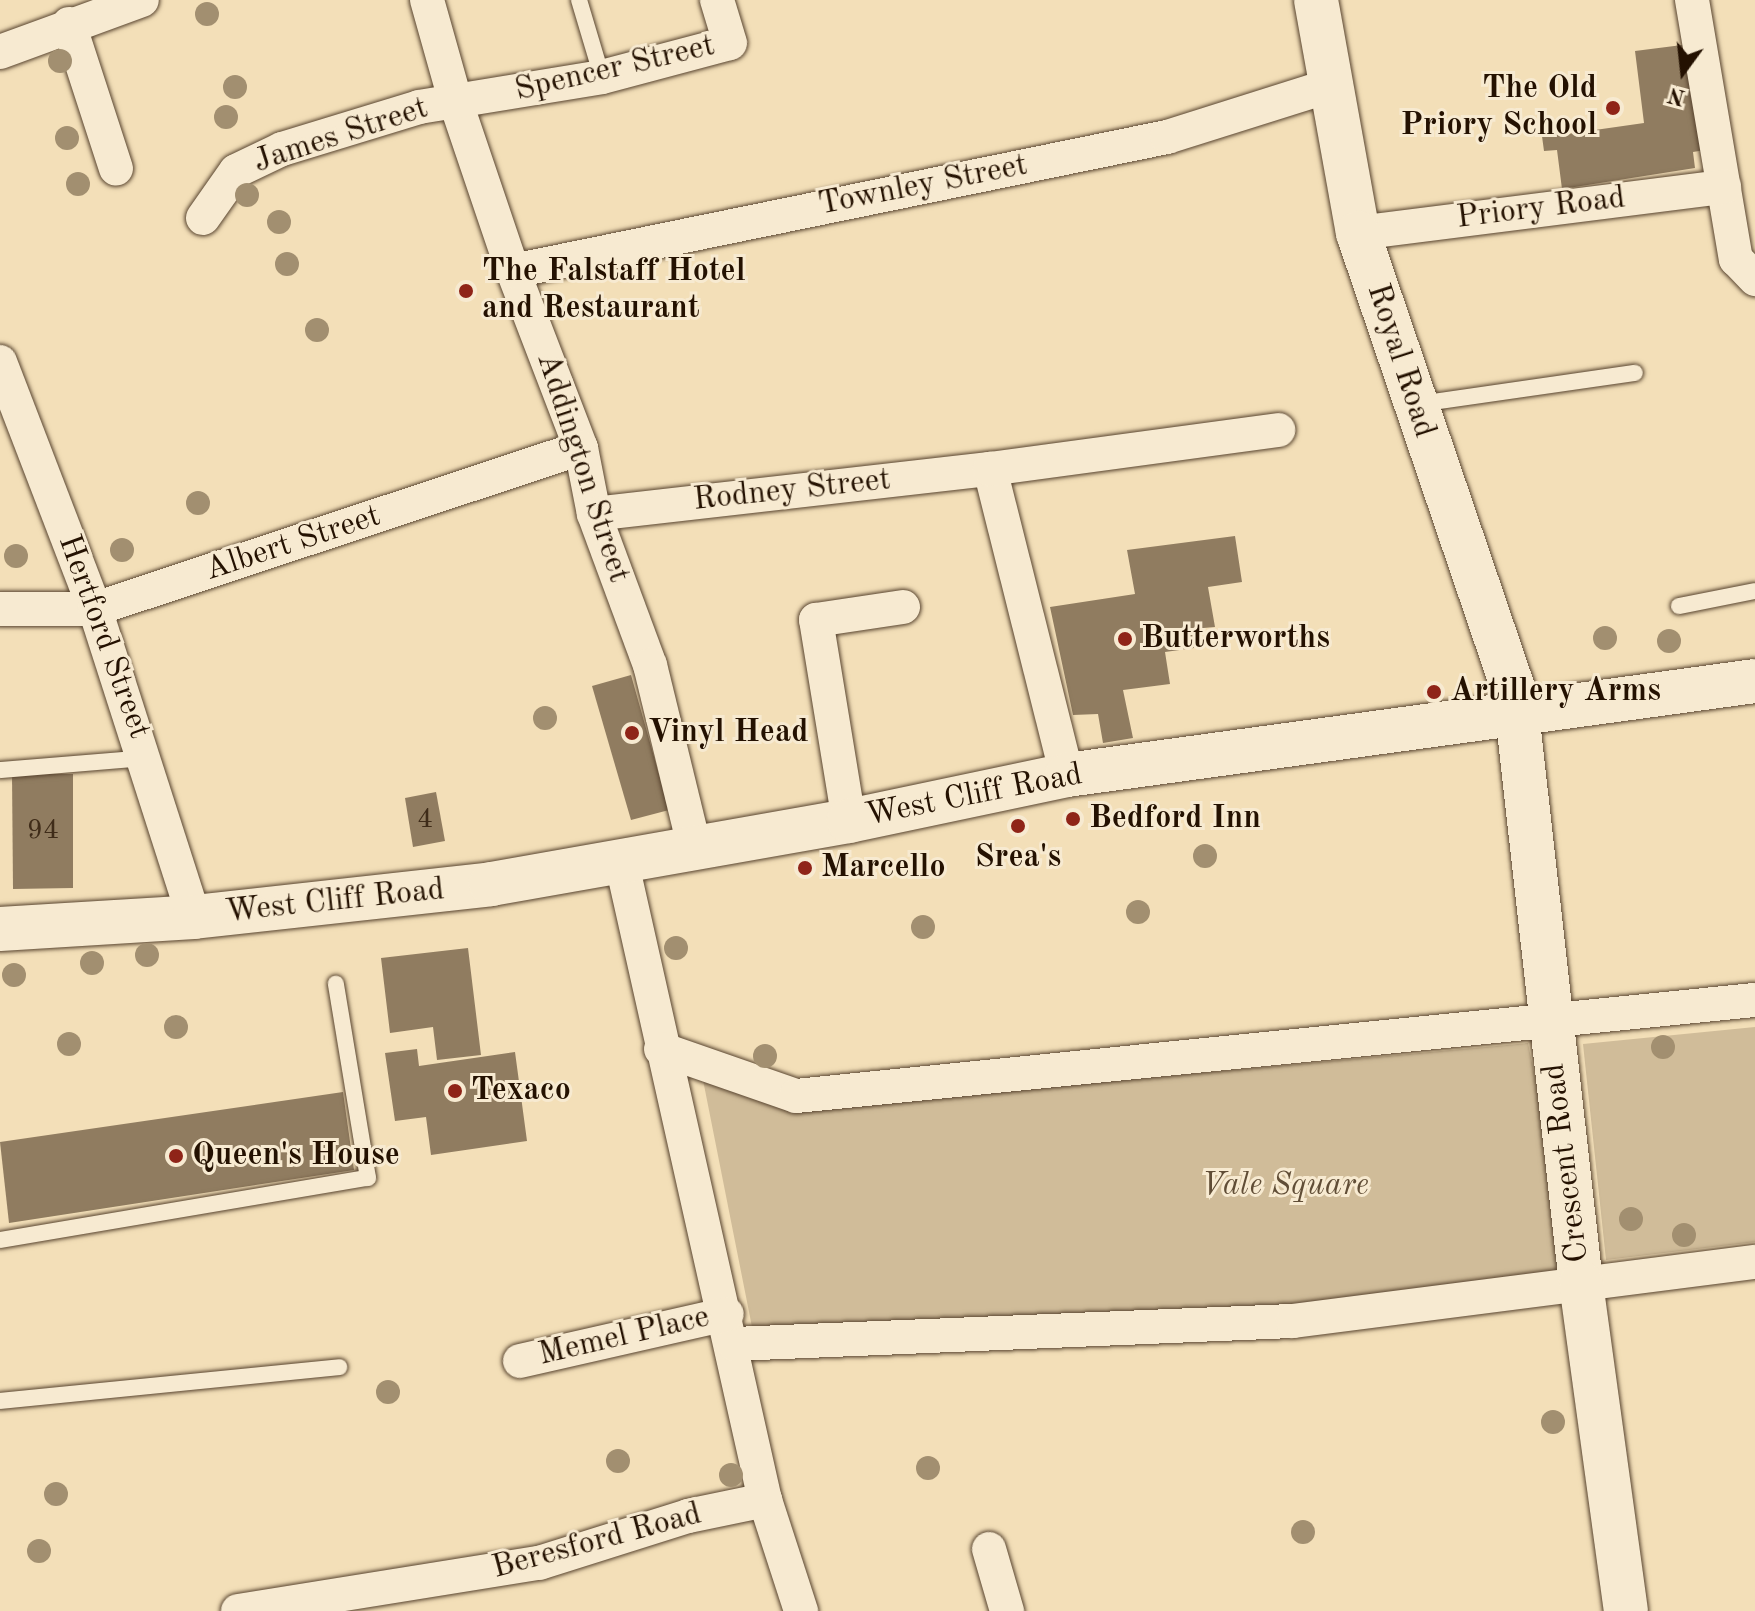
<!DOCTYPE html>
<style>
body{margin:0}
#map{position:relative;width:1755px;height:1611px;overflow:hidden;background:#f3dfb8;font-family:"Old Standard TT",serif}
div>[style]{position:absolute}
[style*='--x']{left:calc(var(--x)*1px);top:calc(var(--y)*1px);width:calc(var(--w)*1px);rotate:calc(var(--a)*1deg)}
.green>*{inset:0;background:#d0bc99}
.building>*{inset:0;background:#907c60}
.roads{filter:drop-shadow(0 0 2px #58442f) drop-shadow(0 0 2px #58442f)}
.lane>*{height:16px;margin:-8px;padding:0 8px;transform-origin:8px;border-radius:8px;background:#f7ead1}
.street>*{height:34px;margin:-17px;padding:0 17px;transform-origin:17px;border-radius:17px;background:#f7ead1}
.secondary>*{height:44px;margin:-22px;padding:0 22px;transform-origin:22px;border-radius:22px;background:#f7ead1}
.trees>*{width:24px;height:24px;margin:-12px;border-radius:50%;background:#a28f70}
.dots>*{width:22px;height:22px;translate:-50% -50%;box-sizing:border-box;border:4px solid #f7ead1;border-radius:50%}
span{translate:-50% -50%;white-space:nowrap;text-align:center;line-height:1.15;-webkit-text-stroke:6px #f7ead1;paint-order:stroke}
.number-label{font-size:28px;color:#3f2c19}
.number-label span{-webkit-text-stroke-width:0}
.street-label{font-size:32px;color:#241101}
.poi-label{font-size:32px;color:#241101;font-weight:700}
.right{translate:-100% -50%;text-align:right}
.left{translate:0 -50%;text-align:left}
.park-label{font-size:32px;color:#604d36;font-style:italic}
.north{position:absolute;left:1643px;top:32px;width:80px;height:80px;-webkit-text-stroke:6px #f7ead1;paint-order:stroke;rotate:195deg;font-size:22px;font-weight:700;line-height:32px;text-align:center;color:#241101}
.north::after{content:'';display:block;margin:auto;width:28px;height:36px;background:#241101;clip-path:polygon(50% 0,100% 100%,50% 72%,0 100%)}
</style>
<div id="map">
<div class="green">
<i style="clip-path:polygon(1755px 1027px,1755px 1242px,1606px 1260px,1583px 1044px)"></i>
<i style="clip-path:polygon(1528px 1043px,1575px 1273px,1295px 1306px,752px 1327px,703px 1080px,830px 1107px)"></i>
</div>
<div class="building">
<i style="clip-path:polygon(1690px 44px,1705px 150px,1693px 152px,1695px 168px,1562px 189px,1557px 150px,1544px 151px,1541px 129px,1559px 126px,1560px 135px,1644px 123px,1635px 51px)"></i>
<i style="clip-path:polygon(1235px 536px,1242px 582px,1208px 587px,1215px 627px,1192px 629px,1194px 648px,1165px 652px,1170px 684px,1123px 690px,1133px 738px,1103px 743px,1098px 714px,1073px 715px,1050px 607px,1135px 594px,1127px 550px)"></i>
<i style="clip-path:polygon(631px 675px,669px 810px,631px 820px,592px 686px)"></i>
<i style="clip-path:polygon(12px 774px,73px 774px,73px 888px,13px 889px)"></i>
<i style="clip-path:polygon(436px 792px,445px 841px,413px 847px,405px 798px)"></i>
<i style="clip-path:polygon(468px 948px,481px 1055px,437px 1060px,433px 1027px,390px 1033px,381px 958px)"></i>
<i style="clip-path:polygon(417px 1049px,419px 1066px,515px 1052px,527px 1141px,431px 1155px,426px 1117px,395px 1121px,385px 1053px)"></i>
<i style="clip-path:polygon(343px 1092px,354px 1170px,9px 1223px,0 1142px)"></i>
</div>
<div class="roads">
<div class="lane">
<i style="--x:579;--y:0;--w:80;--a:73.4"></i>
<i style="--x:1419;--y:404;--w:218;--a:-8.2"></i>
<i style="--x:1679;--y:606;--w:77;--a:-11.2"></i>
<i style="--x:0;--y:770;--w:146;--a:-4.7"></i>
<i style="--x:0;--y:1240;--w:373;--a:-9.6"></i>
<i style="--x:368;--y:1178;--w:197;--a:-99.4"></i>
<i style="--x:0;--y:1401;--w:341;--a:-5.7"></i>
</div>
<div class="street">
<i style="--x:427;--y:0;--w:107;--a:74.3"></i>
<i style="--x:456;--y:103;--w:177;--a:71.3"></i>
<i style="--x:513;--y:271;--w:190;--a:69"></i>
<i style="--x:581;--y:448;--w:67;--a:78.9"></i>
<i style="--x:594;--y:514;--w:161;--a:69.7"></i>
<i style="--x:650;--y:665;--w:189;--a:76.3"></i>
<i style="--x:1692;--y:0;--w:263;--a:80.4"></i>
<i style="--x:1736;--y:259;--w:28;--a:46"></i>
<i style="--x:69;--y:24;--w:152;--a:72"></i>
<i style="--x:0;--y:52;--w:151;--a:-20.1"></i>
<i style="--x:203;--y:218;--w:57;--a:-54.9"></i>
<i style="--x:236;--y:171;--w:51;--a:-25.6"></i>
<i style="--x:282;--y:149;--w:143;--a:-17"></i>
<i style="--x:419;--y:107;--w:185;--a:-9.3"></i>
<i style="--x:602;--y:77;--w:132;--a:-14.9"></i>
<i style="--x:730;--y:43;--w:45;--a:-106.8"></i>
<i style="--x:1358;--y:233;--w:369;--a:-7.2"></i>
<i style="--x:513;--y:271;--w:668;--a:-11.58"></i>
<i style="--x:1167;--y:137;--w:170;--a:-17.5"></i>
<i style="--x:0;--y:362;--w:265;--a:69"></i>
<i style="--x:95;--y:609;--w:324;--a:72.2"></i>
<i style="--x:990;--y:469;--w:316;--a:75.9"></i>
<i style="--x:594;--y:514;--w:399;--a:-6.5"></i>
<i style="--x:990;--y:469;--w:291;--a:-7.7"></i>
<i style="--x:0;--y:609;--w:95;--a:0"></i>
<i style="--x:95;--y:609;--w:512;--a:-18.33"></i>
<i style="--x:849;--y:821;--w:204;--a:-99.3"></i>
<i style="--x:816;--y:620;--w:88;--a:-8.5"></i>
<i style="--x:622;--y:864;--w:652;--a:77.33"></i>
<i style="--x:765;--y:1500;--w:117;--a:72"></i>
<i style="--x:661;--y:1049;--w:143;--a:19.2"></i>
<i style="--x:796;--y:1096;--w:964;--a:-5.72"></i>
<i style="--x:734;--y:1344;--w:559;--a:-2.36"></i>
<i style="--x:1293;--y:1321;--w:466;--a:-7.3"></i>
<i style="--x:520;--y:1361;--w:212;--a:-12.8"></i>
<i style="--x:989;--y:1549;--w:65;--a:73.8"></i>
<i style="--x:238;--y:1611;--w:305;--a:-9.1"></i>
<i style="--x:539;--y:1563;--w:156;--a:-17.5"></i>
<i style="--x:688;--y:1516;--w:79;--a:-11.7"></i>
</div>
<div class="secondary">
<i style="--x:1316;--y:0;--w:237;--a:79.8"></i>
<i style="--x:1358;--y:233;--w:488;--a:71.2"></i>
<i style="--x:1515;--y:695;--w:592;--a:83.6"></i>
<i style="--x:1581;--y:1283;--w:331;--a:82.2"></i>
<i style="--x:0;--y:929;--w:194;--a:-3.5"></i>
<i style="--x:194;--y:917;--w:299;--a:-6.3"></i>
<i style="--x:491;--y:884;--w:364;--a:-10"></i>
<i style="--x:849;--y:821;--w:223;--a:-11.9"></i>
<i style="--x:1067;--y:775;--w:694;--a:-7.78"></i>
</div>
</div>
<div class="trees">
<i style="left:207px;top:14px"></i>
<i style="left:60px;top:61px"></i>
<i style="left:235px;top:87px"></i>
<i style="left:226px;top:117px"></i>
<i style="left:67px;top:138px"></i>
<i style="left:78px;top:184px"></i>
<i style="left:247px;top:195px"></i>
<i style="left:279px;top:222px"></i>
<i style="left:287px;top:264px"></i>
<i style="left:317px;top:330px"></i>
<i style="left:198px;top:503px"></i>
<i style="left:122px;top:550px"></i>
<i style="left:16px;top:556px"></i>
<i style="left:1605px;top:638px"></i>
<i style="left:1669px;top:641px"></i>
<i style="left:545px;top:718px"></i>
<i style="left:1205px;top:856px"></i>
<i style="left:1138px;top:912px"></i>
<i style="left:923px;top:927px"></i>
<i style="left:676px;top:948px"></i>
<i style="left:147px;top:955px"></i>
<i style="left:92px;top:963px"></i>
<i style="left:14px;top:975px"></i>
<i style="left:176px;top:1027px"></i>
<i style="left:69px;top:1044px"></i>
<i style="left:1663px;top:1047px"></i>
<i style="left:765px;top:1056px"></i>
<i style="left:1631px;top:1219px"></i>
<i style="left:1684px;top:1235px"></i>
<i style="left:388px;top:1392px"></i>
<i style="left:1553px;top:1422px"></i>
<i style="left:618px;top:1461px"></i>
<i style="left:928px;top:1468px"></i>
<i style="left:731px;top:1475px"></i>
<i style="left:56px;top:1494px"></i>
<i style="left:1303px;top:1532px"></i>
<i style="left:39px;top:1551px"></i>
</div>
<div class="dots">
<i style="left:1613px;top:108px;background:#8f2418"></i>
<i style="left:466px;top:291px;background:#8f2418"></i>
<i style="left:1125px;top:639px;background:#8f2418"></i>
<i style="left:1434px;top:692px;background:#8f2418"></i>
<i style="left:632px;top:733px;background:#8f2418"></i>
<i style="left:1073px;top:819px;background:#8f2418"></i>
<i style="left:1018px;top:826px;background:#8f2418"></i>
<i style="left:805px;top:868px;background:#8f2418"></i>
<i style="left:455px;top:1091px;background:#8f2418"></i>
<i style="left:176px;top:1156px;background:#8f2418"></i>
</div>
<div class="number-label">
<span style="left:425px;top:820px">4</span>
<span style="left:43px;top:831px">94</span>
</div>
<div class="street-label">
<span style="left:615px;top:69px;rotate:-13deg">Spencer Street</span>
<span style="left:341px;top:136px;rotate:-18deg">James Street</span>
<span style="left:923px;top:186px;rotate:-11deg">Townley Street</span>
<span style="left:1541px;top:209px;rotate:-7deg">Priory Road</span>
<span style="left:1400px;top:361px;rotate:72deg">Royal Road</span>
<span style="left:582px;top:468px;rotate:72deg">Addington Street</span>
<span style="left:792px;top:491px;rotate:-6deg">Rodney Street</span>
<span style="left:293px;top:544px;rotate:-18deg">Albert Street</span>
<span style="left:103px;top:637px;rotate:70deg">Hertford Street</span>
<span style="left:974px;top:796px;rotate:-11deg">West Cliff Road</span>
<span style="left:335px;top:902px;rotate:-6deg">West Cliff Road</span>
<span style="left:1567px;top:1163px;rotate:-97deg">Crescent Road</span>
<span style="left:624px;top:1337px;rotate:-13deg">Memel Place</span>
<span style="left:597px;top:1542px;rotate:-15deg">Beresford Road</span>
</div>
<div class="poi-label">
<span class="right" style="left:1597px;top:108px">The Old<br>Priory School</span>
<span class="left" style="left:482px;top:291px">The Falstaff Hotel<br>and Restaurant</span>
<span class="left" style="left:1141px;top:639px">Butterworths</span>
<span class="left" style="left:1450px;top:692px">Artillery Arms</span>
<span class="left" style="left:648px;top:733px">Vinyl Head</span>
<span class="left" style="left:1089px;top:819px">Bedford Inn</span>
<span style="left:1018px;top:858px">Srea's</span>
<span class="left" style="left:821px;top:868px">Marcello</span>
<span class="left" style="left:471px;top:1091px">Texaco</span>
<span class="left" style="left:192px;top:1156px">Queen's House</span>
</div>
<div class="park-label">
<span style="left:1285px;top:1186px">Vale Square</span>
</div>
<div class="north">N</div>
</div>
